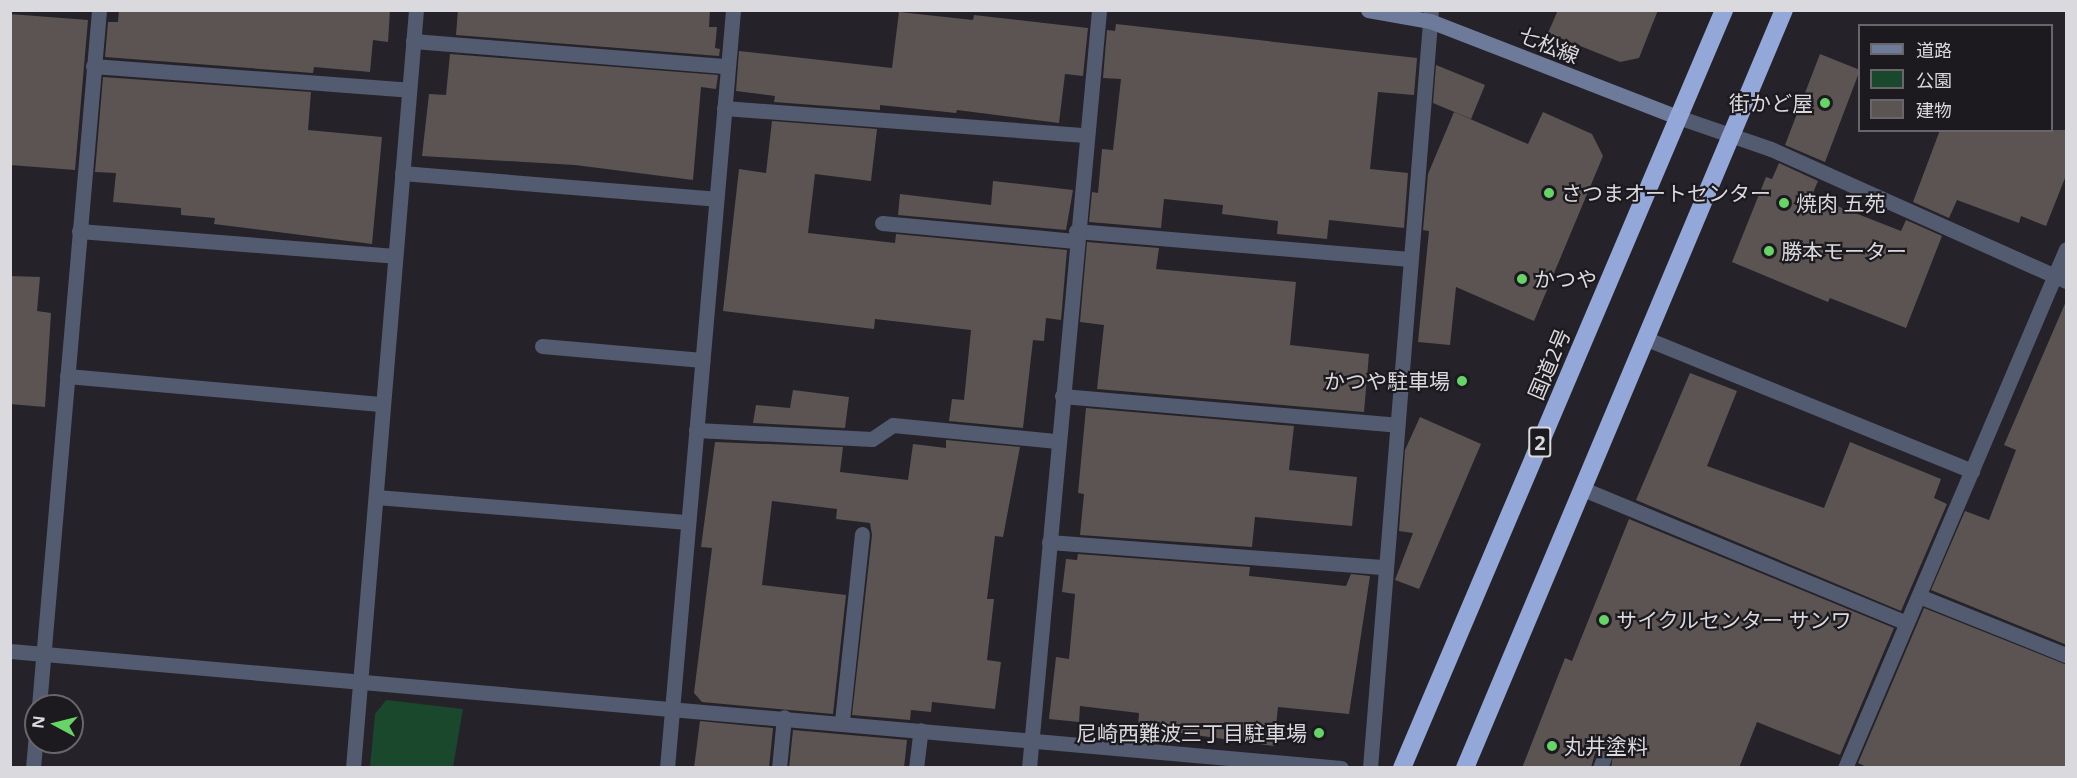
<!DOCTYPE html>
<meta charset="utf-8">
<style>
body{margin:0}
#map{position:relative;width:2077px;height:778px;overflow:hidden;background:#252329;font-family:"Noto Sans","Noto Sans JP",sans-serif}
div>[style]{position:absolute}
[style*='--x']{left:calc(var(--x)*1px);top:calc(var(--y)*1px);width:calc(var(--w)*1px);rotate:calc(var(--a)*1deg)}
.green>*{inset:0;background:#19482c}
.building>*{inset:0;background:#5b5452}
.lane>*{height:15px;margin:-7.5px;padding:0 7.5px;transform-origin:7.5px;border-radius:7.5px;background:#535b70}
.street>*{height:15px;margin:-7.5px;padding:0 7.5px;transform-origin:7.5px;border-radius:7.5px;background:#535b70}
.secondary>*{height:15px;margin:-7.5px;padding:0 7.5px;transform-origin:7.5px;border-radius:7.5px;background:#6e7a9a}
.highway>*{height:18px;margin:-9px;padding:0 9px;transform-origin:9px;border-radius:9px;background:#94a7d9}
.dots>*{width:16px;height:16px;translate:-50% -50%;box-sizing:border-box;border:3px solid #1c1a1f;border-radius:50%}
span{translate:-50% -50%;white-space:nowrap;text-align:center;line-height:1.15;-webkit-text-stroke:4.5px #1c1a1f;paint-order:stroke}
.shield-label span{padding:2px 4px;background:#1c1a1f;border:2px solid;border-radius:4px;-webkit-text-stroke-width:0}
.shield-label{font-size:20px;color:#dad9dd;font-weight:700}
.street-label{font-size:21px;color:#dad9dd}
.poi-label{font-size:21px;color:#dad9dd}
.right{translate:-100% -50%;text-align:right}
.left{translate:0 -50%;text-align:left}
.frame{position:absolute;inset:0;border:12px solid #dad9dd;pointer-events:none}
.legend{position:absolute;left:1858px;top:24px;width:195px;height:108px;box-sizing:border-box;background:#1c1a1f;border:2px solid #68666b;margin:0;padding:8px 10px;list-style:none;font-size:18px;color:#dad9dd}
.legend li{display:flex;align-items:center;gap:12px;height:30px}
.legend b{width:30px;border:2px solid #68666b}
.north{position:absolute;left:24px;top:694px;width:60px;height:60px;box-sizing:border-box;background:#1c1a1f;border:2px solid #68666b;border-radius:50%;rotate:277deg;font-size:16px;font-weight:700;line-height:24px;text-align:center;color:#dad9dd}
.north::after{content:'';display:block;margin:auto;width:21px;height:27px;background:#66d466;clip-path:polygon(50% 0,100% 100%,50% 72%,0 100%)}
</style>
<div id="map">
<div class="green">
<i style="clip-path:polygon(386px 700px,463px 709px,453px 767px,370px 767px,375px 714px)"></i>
</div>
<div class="building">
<i style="clip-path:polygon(119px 10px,390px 10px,388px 42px,373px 40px,370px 72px,314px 67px,313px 73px,105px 57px,108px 22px,118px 22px)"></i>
<i style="clip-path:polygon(458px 10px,710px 10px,709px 27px,717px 27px,715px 48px,720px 49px,719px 56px,456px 35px)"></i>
<i style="clip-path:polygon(1558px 10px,1658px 10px,1639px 58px,1620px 62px,1548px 33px)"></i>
<i style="clip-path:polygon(899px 12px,973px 20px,974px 15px,1088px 28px,1083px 76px,1065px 74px,1059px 123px,957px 110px,956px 113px,880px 105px,880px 110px,774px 102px,775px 96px,736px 91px,739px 51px,892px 68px)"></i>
<i style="clip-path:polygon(10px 14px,88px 20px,75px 170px,10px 165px)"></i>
<i style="clip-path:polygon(1116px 24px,1417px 58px,1414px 95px,1378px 92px,1370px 169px,1408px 173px,1404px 228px,1329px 220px,1327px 239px,1277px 234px,1278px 221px,1222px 214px,1223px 205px,1164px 199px,1161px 228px,1089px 222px,1092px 192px,1098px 193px,1102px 149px,1113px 150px,1121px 79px,1103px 78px,1107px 30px,1115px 31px)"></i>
<i style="clip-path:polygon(450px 54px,718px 75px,716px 89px,701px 87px,693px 180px,575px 165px,422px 156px,429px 94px,446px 95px)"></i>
<i style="clip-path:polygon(1820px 54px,1860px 70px,1825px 162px,1785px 145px)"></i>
<i style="clip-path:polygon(1436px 65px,1485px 85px,1471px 119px,1433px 103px)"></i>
<i style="clip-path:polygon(103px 77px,311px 92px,308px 130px,382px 137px,372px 244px,214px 224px,215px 218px,181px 215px,181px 208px,113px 202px,116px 173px,95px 172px)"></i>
<i style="clip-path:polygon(1454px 112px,1528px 144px,1543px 112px,1592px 134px,1603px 156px,1534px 321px,1456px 287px,1450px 345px,1418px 342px,1429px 231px,1423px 230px,1428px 174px)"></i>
<i style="clip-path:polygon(772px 121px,877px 129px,871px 181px,815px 174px,808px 233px,895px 243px,896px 234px,1067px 250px,1061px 320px,1046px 318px,1044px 341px,1033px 340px,1023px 428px,949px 421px,952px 399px,964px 400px,971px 330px,875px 319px,874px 329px,723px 311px,739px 169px,766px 173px)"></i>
<i style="clip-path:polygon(1940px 130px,2067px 130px,2067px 173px,2046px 226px,2021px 216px,2019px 223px,1957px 200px,1949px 218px,1913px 202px)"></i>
<i style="clip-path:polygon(1779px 163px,1818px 181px,1812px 195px,1827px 202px,1901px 231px,1906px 220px,1942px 236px,1906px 328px,1830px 298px,1828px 302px,1732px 262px,1766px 177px,1772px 179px)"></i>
<i style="clip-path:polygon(993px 181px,1073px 190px,1066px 230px,898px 215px,900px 194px,991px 205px)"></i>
<i style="clip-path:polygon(1087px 242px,1159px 248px,1156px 269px,1296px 282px,1290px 345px,1369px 354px,1364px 412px,1097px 389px,1104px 325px,1080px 322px)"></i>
<i style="clip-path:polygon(10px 276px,40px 277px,37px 311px,51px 313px,45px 407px,10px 404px)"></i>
<i style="clip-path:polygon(2067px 299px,2067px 645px,1931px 590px,1965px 511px,1989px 520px,2016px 450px,2004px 445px)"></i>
<i style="clip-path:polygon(1690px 373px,1737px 391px,1707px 466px,1824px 508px,1850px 442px,1941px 479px,1934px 498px,1947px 504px,1901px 611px,1636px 500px)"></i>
<i style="clip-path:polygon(793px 390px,849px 397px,845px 428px,753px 423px,756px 405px,790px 408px)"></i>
<i style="clip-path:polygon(1086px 408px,1294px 426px,1289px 470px,1357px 477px,1352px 526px,1255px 517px,1252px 547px,1080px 535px,1084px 494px,1078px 493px)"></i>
<i style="clip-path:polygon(1420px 417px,1481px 444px,1419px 589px,1395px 580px,1413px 533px,1399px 531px,1405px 450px)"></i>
<i style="clip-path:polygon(946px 440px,1020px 447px,1003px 537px,995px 536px,987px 599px,994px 599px,987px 660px,1001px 662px,995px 709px,932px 702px,931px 712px,911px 710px,910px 720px,852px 715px,872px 535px,870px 523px,836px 519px,837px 509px,772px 501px,762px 585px,846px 595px,833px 714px,702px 702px,694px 693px,712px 548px,701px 547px,715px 442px,843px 447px,840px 472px,908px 480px,913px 444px,946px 448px)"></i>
<i style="clip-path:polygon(1629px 519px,1894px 628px,1840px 755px,1757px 722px,1739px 768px,1611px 768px,1613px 755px,1603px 747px,1595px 753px,1591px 768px,1522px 768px,1565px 658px,1572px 661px)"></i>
<i style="clip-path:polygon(1078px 554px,1250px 567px,1249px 576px,1346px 586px,1351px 574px,1370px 576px,1349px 714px,1278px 707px,1274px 746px,1138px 727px,1139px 713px,1080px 706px,1079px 722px,1049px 719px,1056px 657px,1069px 659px,1075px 594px,1062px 592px,1066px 559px,1077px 560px)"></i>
<i style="clip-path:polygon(1924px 608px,2067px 665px,2067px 768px,1869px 768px,1858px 763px)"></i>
<i style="clip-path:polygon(700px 721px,773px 728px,769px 768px,694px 768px)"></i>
<i style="clip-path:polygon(793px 730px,907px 740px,904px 768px,789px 768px)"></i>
</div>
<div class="lane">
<i style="--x:882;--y:223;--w:194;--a:5.3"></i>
<i style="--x:542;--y:346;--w:161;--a:5"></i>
<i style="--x:842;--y:721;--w:188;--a:-83.9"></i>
<i style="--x:779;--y:768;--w:51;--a:-84.4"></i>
<i style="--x:916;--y:768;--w:38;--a:-83"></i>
</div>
<div class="street">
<i style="--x:413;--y:41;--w:315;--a:4.6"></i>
<i style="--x:93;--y:66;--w:317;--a:4.3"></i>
<i style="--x:724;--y:108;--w:362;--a:4.3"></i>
<i style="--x:1678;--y:117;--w:98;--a:19"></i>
<i style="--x:1771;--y:149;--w:323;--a:24.1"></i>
<i style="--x:402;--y:173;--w:315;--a:4.7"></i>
<i style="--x:79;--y:231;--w:317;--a:4.5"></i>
<i style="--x:1076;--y:231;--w:335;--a:4.8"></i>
<i style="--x:1647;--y:339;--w:351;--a:22.1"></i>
<i style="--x:67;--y:376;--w:317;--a:5.1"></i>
<i style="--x:1062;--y:396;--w:336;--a:4.9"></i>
<i style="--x:696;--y:430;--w:176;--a:2.9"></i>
<i style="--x:872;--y:439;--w:25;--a:-34"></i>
<i style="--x:893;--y:425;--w:165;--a:5.6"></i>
<i style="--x:1583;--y:489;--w:350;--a:22.5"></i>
<i style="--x:376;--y:497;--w:313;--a:4.6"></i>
<i style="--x:1049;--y:542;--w:337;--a:4.3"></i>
<i style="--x:1919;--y:596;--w:158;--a:21.9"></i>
<i style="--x:10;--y:651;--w:1336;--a:5.02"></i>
<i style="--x:39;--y:706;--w:699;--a:-85.07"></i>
<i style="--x:33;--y:768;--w:33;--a:-85"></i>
<i style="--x:353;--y:768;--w:761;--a:-85.25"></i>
<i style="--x:667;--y:768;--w:761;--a:-85.02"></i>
<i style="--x:1029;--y:768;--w:761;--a:-84.72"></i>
<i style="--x:1370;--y:768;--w:760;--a:-85.4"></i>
<i style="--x:1600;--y:768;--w:12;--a:-70"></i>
<i style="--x:1845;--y:768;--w:564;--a:-66.93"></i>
</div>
<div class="secondary">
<i style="--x:1368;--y:10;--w:63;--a:10.1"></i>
<i style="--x:1430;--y:21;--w:266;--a:21.2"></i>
</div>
<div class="highway">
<i style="--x:1402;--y:768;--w:824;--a:-66.98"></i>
<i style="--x:1465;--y:768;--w:822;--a:-67.18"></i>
</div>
<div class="dots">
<i style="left:1825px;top:103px;background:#66d466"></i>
<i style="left:1549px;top:193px;background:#66d466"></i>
<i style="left:1784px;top:203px;background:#66d466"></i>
<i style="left:1769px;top:251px;background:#66d466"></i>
<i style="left:1522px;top:279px;background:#66d466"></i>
<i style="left:1462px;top:381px;background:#66d466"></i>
<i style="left:1604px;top:620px;background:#66d466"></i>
<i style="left:1319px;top:733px;background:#66d466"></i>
<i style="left:1552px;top:746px;background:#66d466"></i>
</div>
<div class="shield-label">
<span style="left:1540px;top:442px">2</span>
</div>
<div class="street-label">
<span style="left:1549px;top:45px;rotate:22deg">七松線</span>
<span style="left:1549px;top:364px;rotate:-67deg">国道2号</span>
</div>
<div class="poi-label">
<span class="right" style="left:1813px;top:103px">街かど屋</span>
<span class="left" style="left:1561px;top:193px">さつまオートセンター</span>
<span class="left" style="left:1796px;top:203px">焼肉 五苑</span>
<span class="left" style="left:1781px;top:251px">勝本モーター</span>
<span class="left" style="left:1534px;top:279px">かつや</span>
<span class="right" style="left:1450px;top:381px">かつや駐車場</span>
<span class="left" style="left:1616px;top:620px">サイクルセンター サンワ</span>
<span class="right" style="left:1307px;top:733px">尼崎西難波三丁目駐車場</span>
<span class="left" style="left:1564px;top:746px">丸井塗料</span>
</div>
<div class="frame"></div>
<ul class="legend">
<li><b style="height:8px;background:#6e7a9a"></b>道路</li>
<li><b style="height:16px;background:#19482c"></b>公園</li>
<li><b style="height:16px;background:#5b5452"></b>建物</li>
</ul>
<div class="north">N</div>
</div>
